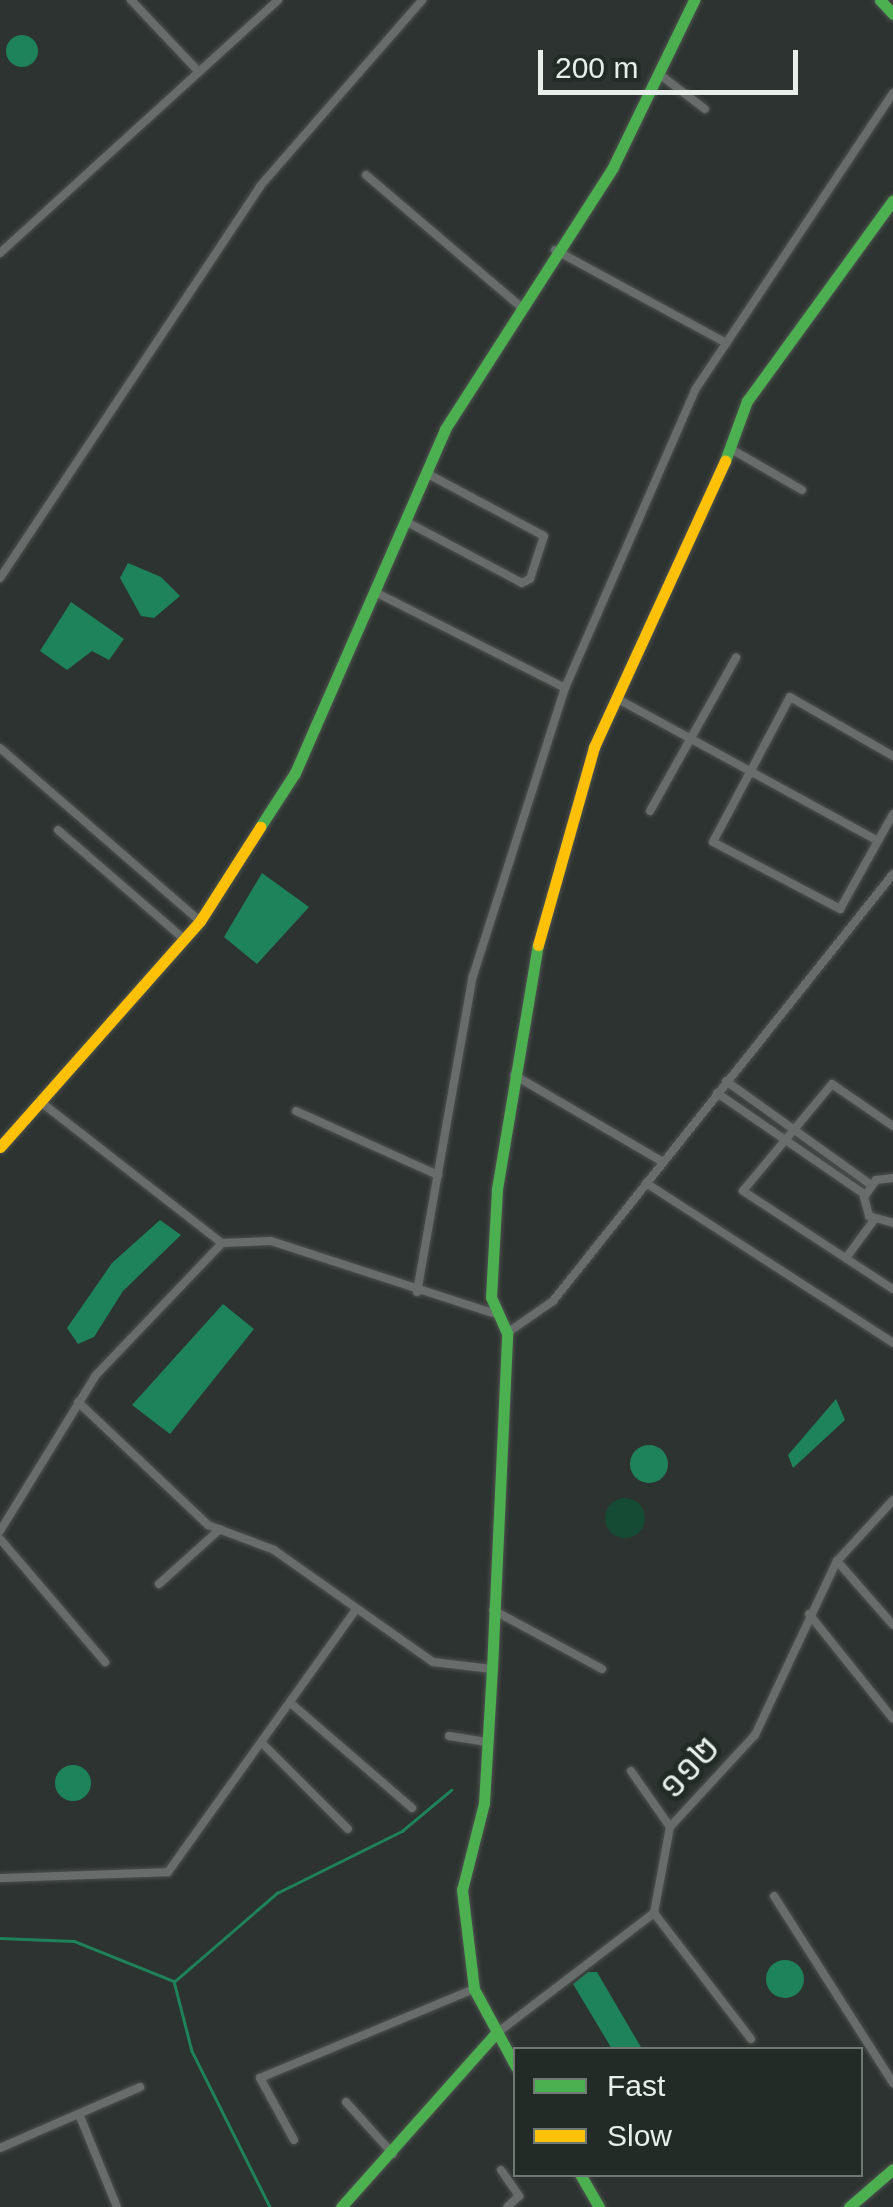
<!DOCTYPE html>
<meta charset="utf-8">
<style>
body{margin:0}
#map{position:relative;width:893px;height:2207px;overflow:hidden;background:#2d3330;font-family:Arial,"Noto Sans Khmer",sans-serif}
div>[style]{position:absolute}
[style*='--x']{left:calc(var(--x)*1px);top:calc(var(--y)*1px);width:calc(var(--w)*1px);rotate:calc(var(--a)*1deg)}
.green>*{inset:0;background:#154a34}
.round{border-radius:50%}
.water>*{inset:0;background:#1e835b}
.stream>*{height:2.5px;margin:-1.25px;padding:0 1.25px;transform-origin:1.25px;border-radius:1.25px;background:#1e835b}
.roads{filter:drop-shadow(0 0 2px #4d514f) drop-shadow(0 0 2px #4d514f)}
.street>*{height:8px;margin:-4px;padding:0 4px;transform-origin:4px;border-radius:4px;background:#686d6b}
.fast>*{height:11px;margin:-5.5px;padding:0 5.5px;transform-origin:5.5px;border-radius:5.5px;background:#4caf50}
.slow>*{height:11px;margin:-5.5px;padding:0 5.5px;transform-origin:5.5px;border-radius:5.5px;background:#ffc107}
span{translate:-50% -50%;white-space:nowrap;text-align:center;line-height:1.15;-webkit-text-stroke:10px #222b26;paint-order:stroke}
.street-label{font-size:35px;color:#e8eeea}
.legend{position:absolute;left:513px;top:2047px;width:350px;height:130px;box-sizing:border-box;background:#222b26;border:2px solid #717974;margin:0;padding:12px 18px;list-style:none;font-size:30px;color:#e8eeea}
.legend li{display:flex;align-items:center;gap:20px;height:50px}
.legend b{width:50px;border:2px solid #717974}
.scale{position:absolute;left:538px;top:50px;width:260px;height:45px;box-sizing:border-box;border:5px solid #e8eeea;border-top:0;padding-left:12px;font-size:30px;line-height:35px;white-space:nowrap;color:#e8eeea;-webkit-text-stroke:8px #222b26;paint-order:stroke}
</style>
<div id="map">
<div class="green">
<i class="round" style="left:605px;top:1498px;width:40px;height:40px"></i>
</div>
<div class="water">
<i class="round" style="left:6px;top:35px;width:32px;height:32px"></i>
<i style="clip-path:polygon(128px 563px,161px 577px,180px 596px,154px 618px,141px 616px,120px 578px)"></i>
<i style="clip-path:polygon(71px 602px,124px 639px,109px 660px,92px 651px,67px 670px,40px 651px)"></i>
<i style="clip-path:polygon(262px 873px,309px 907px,257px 964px,224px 937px)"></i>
<i style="clip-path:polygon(160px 1220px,181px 1235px,123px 1291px,94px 1337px,78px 1344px,67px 1328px,112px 1263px)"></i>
<i style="clip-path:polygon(223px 1304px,254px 1329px,170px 1434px,132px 1405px)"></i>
<i style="clip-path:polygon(836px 1399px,845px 1420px,793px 1468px,788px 1455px)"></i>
<i class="round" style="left:630px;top:1445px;width:38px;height:38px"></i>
<i class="round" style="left:55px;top:1765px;width:36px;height:36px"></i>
<i class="round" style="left:766px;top:1960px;width:38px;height:38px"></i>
<i style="clip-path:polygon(588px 1972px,597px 1972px,642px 2049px,612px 2049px,573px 1984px)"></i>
</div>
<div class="stream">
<i style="--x:0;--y:1938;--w:74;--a:2.3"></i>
<i style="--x:74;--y:1941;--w:108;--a:21.8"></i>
<i style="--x:174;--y:1981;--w:72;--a:75.6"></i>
<i style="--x:192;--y:2051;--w:174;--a:63.4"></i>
<i style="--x:175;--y:1981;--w:135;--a:-40.8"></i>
<i style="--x:277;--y:1893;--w:140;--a:-26.4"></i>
<i style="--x:402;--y:1831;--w:64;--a:-39.9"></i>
</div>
<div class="roads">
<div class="street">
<i style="--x:131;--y:0;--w:99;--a:46.6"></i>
<i style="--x:658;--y:73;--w:59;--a:37.5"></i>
<i style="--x:366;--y:175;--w:201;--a:40.4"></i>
<i style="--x:555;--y:250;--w:195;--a:28.5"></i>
<i style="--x:0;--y:253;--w:376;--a:-42.3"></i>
<i style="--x:731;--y:449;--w:82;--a:30"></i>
<i style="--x:405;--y:521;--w:132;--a:27.9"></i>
<i style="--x:522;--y:583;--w:9;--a:-27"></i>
<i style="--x:530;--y:579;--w:45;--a:-72"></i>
<i style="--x:544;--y:536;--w:134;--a:-151.9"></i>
<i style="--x:0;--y:578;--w:470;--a:-56.4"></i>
<i style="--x:260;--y:186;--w:247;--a:-48.9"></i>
<i style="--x:375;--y:592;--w:213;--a:26.8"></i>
<i style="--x:616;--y:698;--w:298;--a:28.6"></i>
<i style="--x:0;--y:748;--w:264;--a:40.9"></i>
<i style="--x:893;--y:756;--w:119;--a:-150.2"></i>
<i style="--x:790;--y:697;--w:164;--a:118"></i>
<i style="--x:713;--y:842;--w:144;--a:27.8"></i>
<i style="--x:840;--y:909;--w:109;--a:-60.8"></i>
<i style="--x:650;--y:811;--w:176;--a:-60.7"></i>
<i style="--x:58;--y:830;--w:167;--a:40.9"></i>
<i style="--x:514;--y:1075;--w:173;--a:30.3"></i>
<i style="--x:726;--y:1081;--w:177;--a:35.6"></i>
<i style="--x:717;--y:1093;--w:178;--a:34.5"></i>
<i style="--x:42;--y:1103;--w:228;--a:37.9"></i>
<i style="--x:296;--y:1111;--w:156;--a:24.3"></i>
<i style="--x:893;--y:1126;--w:74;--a:-145.5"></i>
<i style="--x:832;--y:1084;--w:139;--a:129.8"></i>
<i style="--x:743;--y:1191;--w:179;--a:33.2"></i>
<i style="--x:893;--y:1178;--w:17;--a:173"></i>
<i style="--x:876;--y:1180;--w:21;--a:125"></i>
<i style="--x:864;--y:1197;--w:20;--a:75"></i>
<i style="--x:869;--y:1216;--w:25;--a:16"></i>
<i style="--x:646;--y:1183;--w:294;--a:32.9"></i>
<i style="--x:846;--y:1258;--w:47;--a:-53.6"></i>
<i style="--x:417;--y:1292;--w:321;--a:-80"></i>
<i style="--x:473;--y:976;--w:302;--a:-72.3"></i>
<i style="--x:565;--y:688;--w:325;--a:-66.4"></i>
<i style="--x:695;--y:390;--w:357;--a:-56.3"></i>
<i style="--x:507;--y:1333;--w:56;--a:-34.8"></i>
<i style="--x:553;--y:1301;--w:546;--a:-51.47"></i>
<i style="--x:78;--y:1402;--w:179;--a:43.4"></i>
<i style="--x:208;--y:1525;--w:71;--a:20.7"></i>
<i style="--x:274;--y:1550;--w:194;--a:35.2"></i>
<i style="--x:433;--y:1662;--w:59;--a:6.8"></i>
<i style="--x:0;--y:1531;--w:183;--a:-58.4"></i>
<i style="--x:96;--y:1375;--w:182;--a:-46.3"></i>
<i style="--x:222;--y:1243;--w:49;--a:-2.3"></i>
<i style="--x:271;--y:1241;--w:233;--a:18"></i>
<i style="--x:0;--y:1539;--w:162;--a:49.5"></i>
<i style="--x:837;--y:1561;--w:85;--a:48.8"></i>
<i style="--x:159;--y:1584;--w:82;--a:-42"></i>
<i style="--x:493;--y:1610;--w:124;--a:28.4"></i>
<i style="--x:809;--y:1614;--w:134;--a:51.3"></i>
<i style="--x:294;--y:1706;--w:156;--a:40.8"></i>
<i style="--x:449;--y:1736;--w:38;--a:9"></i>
<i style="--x:263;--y:1744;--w:120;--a:45"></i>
<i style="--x:631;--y:1771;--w:68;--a:55.1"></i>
<i style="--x:0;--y:1878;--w:168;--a:-2"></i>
<i style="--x:168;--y:1872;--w:321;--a:-54.4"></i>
<i style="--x:774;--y:1896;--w:222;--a:57.5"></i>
<i style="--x:654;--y:1913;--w:159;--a:52.4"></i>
<i style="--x:497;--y:2033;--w:198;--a:-37.4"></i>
<i style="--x:654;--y:1913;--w:87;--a:-79.5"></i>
<i style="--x:670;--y:1827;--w:125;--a:-47.3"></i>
<i style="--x:755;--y:1735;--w:192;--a:-64.8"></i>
<i style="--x:837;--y:1561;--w:83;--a:-47.4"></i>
<i style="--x:346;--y:2102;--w:70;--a:47.9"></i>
<i style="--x:79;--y:2114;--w:100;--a:67.8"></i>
<i style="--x:294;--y:2140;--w:71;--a:-118.7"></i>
<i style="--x:260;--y:2078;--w:232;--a:-22.6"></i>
<i style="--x:0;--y:2148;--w:153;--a:-23.5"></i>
<i style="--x:501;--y:2170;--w:32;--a:55"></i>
<i style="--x:519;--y:2196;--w:16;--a:137"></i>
</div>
<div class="fast">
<i style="--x:880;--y:0;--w:19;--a:47"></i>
<i style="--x:725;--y:461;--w:64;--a:-69.9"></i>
<i style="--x:747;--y:401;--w:248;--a:-54"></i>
<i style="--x:260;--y:827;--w:64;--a:-57.1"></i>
<i style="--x:295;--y:773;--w:375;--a:-66.4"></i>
<i style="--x:445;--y:429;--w:311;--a:-57.3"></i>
<i style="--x:613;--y:167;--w:186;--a:-64.1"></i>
<i style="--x:516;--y:2067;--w:89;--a:-118.3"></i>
<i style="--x:474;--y:1989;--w:100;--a:-96.9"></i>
<i style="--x:462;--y:1890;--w:90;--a:-75.8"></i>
<i style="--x:484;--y:1803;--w:134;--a:-86.6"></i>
<i style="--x:492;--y:1669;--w:336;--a:-87.4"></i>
<i style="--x:507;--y:1333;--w:39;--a:-114"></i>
<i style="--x:491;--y:1297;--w:108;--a:-86.8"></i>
<i style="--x:497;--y:1189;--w:247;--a:-80.5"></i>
<i style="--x:580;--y:2174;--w:38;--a:60"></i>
<i style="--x:341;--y:2207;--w:232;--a:-48.3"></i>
<i style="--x:849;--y:2207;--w:58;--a:-40.8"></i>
</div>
<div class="slow">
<i style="--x:538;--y:945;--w:206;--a:-74.2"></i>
<i style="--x:594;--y:747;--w:315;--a:-65.4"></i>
<i style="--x:0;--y:1147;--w:302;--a:-48.5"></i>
<i style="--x:200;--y:921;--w:112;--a:-57.4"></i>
</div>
</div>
<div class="street-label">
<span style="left:689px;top:1767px;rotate:-47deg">១១២</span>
</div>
<ul class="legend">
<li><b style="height:12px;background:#4caf50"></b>Fast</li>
<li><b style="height:12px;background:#ffc107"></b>Slow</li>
</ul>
<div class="scale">200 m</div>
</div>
